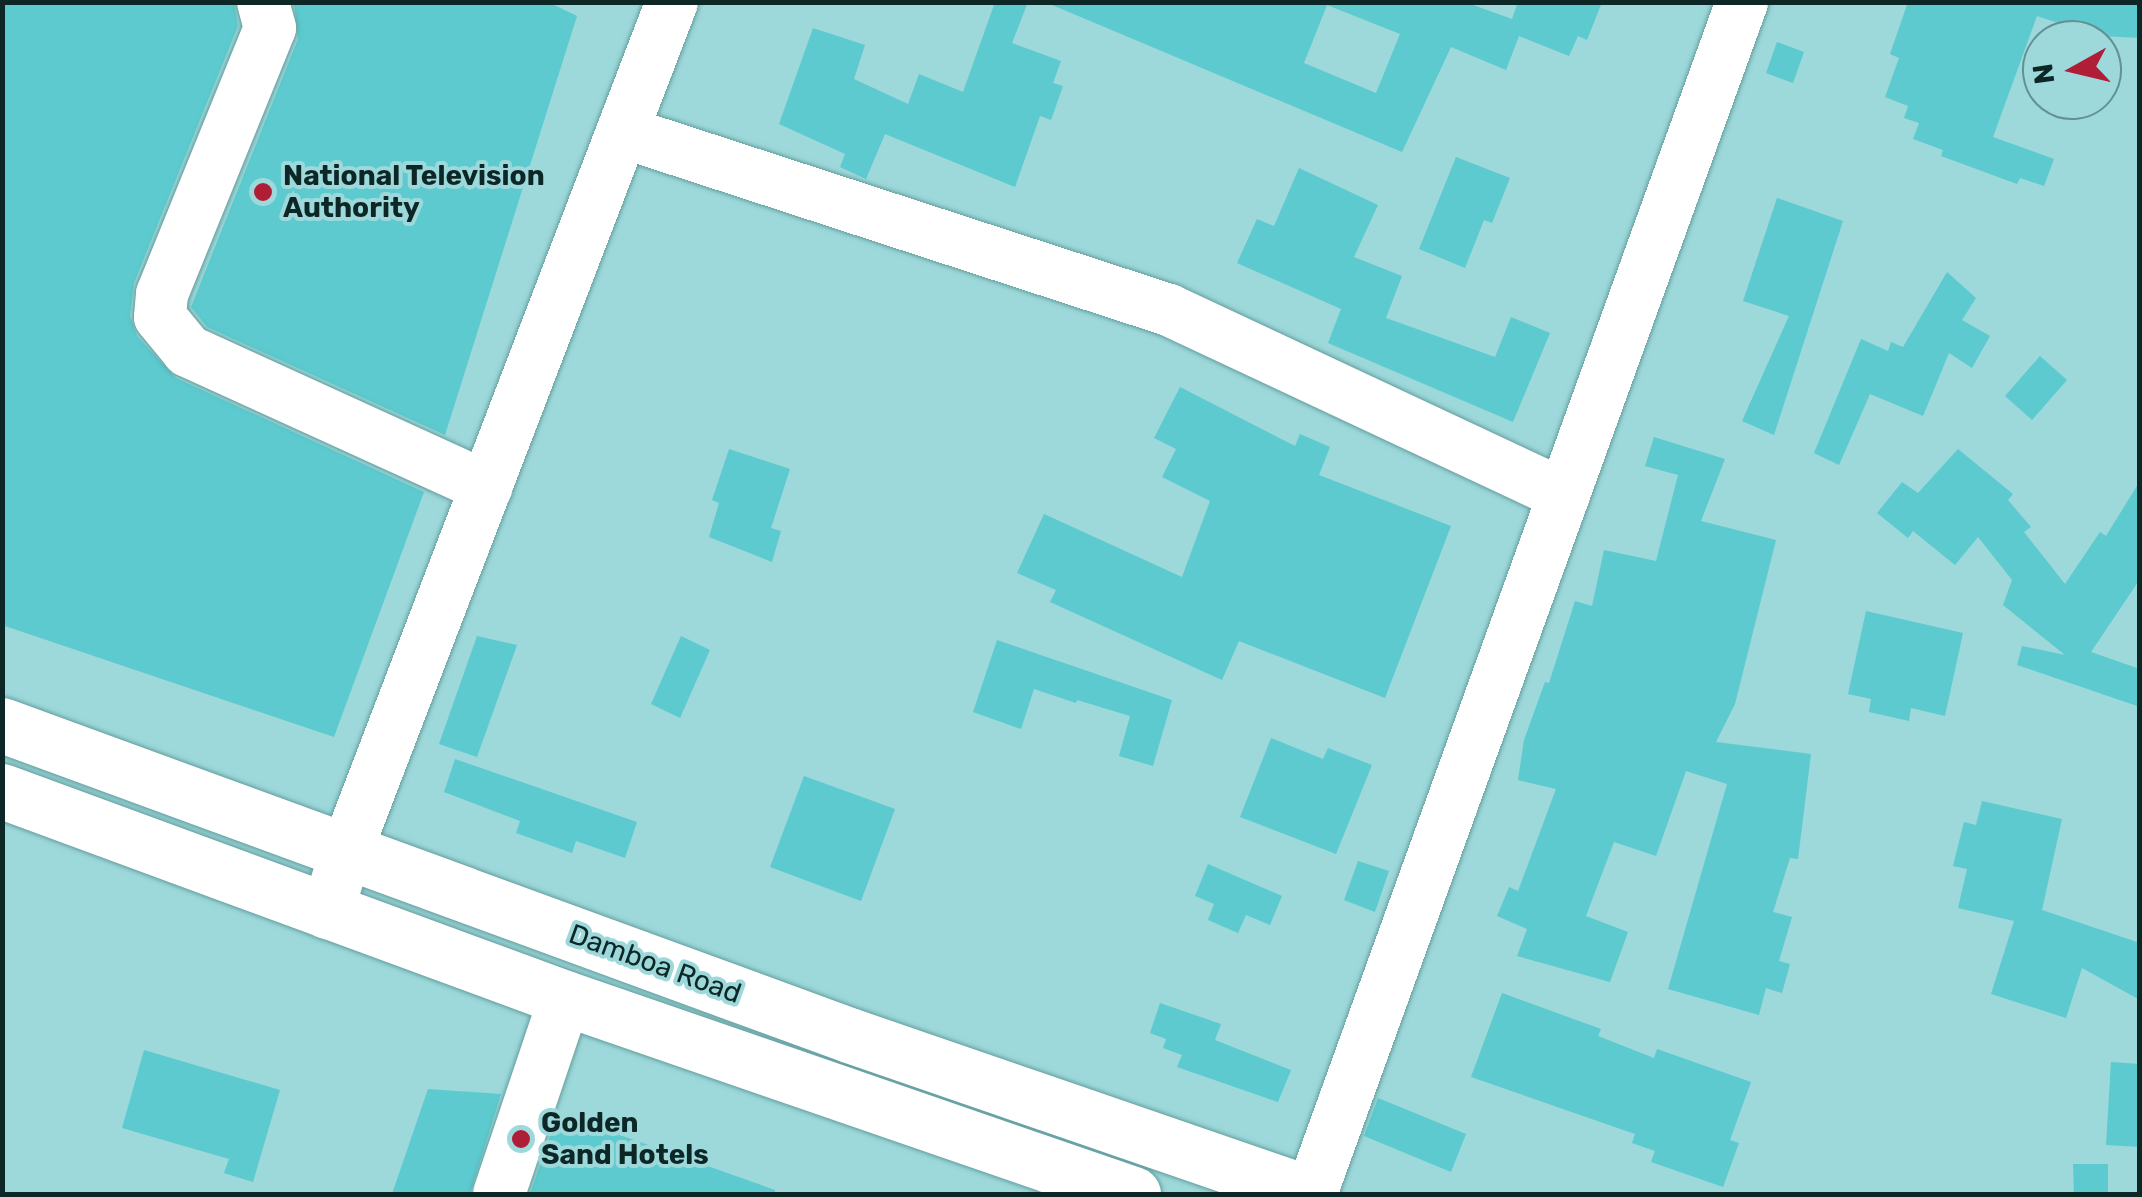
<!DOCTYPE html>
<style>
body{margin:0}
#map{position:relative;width:2142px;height:1197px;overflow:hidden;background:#9dd8da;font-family:Rubik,sans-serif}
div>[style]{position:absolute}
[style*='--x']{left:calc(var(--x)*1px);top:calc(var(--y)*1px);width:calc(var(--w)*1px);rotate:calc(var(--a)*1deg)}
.building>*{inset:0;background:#5ccace}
.roads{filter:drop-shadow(0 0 2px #639d9e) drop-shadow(0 0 2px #639d9e)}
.minor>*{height:52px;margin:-26px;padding:0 26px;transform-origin:26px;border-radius:26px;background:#fff}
.major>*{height:55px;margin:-27.5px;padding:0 27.5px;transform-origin:27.5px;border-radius:27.5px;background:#fff}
.dots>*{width:28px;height:28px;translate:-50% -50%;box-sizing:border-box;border:5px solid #9dd8da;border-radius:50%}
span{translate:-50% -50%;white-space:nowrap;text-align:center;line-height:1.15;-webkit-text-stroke:8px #9dd8da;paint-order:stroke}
.poi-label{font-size:28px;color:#0d2626;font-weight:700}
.left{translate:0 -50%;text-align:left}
.street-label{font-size:28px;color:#0d2626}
.frame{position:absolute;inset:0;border:5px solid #0d2626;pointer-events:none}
.north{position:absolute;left:2022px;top:20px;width:100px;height:100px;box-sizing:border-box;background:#9dd8da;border:2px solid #639192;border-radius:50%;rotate:262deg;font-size:28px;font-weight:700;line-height:40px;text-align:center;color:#0d2626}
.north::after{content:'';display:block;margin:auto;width:35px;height:45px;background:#b01d37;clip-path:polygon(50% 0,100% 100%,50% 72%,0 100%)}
</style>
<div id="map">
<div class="building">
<i style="clip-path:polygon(2px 2px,234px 2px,238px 26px,134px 283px,130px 316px,137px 336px,176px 378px,424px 492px,334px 737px,2px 625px)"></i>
<i style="clip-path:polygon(294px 2px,548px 2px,577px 16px,445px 435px,207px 327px,191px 307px,298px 39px)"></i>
<i style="clip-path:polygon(995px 2px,1028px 2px,1012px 43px,1061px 61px,1053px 83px,1063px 86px,1051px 120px,1040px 116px,1015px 187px,885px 134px,866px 179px,840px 167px,845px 154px,779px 124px,813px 28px,865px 45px,854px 79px,908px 104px,919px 74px,963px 92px)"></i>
<i style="clip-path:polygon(evenodd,1045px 2px,1465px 2px,1512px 19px,1518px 2px,1602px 2px,1587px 40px,1578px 36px,1569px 56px,1519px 36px,1506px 70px,1451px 47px,1402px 152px,1045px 2px,1327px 5px,1400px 34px,1376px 93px,1304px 63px,1327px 5px)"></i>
<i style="clip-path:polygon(1908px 2px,2140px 2px,2140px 38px,2082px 35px,2082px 31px,2037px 16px,1993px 137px,2054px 159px,2044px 186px,2020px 178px,2017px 184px,1941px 156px,1943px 150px,1913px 139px,1919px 123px,1904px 118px,1908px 106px,1885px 97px,1899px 58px,1890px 54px)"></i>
<i style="clip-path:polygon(1777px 42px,1804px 52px,1793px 83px,1766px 73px)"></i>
<i style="clip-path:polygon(1456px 157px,1510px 178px,1492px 223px,1484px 220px,1465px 268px,1419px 249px)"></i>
<i style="clip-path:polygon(1299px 168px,1378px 205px,1354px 257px,1402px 276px,1386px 318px,1495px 357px,1511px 317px,1550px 333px,1513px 422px,1328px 343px,1341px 309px,1237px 263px,1257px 219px,1274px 226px)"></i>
<i style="clip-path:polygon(1777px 198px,1843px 221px,1774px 435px,1742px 421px,1789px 316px,1743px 301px)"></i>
<i style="clip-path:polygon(1947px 272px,1976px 298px,1962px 320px,1990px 336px,1972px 368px,1949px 353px,1923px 416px,1870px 394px,1839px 465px,1814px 453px,1861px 339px,1888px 351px,1891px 342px,1903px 347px)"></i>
<i style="clip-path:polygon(2040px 356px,2067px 380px,2032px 420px,2005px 396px)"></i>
<i style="clip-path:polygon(1180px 387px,1295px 446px,1300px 434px,1330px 447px,1319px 475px,1451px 526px,1385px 698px,1239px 641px,1222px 680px,1050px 602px,1056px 590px,1017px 573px,1044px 514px,1182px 577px,1210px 501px,1162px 477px,1176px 449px,1154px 438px)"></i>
<i style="clip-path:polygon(1654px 437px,1725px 459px,1701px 521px,1776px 540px,1735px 704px,1716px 742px,1811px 754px,1798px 859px,1790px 858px,1773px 912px,1792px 917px,1779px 961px,1790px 964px,1782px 993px,1766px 988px,1759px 1015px,1668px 989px,1727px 784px,1686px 771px,1656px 856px,1614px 842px,1586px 916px,1628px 932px,1610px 982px,1517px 956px,1527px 929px,1497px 916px,1509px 887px,1518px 891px,1556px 789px,1518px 780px,1524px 740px,1545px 682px,1549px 683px,1575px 601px,1592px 606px,1604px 550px,1656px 561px,1678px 475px,1645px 466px)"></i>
<i style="clip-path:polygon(729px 449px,790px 469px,771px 528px,781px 531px,772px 562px,709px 537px,719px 503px,712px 500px)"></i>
<i style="clip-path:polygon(1958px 449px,2013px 494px,2008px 500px,2031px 527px,2024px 532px,2065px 584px,2100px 532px,2106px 536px,2140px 481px,2140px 579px,2091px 652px,2140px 669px,2140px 707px,2017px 665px,2022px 646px,2065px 655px,2003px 605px,2012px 580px,1978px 537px,1955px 565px,1913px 531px,1908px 538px,1877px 513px,1902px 482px,1918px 493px)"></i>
<i style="clip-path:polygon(1866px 611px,1963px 633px,1945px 716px,1911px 708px,1909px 721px,1869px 712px,1871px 699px,1848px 694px)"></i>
<i style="clip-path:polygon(477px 636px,517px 645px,477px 757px,439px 744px)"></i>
<i style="clip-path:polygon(681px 636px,710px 650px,680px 718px,651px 704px)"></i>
<i style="clip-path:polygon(997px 640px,1172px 700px,1153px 766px,1119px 756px,1130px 716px,1077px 700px,1076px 703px,1034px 689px,1021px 729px,973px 712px)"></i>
<i style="clip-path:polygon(1271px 738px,1323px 759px,1328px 748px,1372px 765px,1336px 854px,1240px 817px)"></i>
<i style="clip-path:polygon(455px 759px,637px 822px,625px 858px,576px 841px,572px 853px,516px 833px,520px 821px,444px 792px)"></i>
<i style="clip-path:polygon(804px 776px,895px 809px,861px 901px,770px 867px)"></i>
<i style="clip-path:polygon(1982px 801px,2062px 819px,2042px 910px,2140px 943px,2140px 1000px,2082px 968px,2066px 1018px,1991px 994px,2014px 921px,1958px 908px,1967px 869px,1953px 866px,1964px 822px,1976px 825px)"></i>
<i style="clip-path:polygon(1358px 861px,1389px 871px,1375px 912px,1344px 900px)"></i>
<i style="clip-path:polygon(1208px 864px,1282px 896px,1270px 925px,1246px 915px,1238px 933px,1208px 920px,1214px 904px,1195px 896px)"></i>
<i style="clip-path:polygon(1502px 993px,1601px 1029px,1598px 1036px,1654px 1058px,1657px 1049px,1751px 1082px,1730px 1140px,1739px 1143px,1723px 1187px,1651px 1162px,1655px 1151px,1632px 1143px,1635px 1134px,1471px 1077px)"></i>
<i style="clip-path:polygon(1160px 1003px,1221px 1024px,1215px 1040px,1291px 1070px,1278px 1102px,1177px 1067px,1182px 1055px,1163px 1048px,1166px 1039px,1150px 1033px)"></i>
<i style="clip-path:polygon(144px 1050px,280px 1090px,253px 1182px,224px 1173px,229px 1159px,122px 1128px)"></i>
<i style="clip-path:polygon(2111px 1062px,2140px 1064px,2140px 1147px,2106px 1145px)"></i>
<i style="clip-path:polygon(428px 1089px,501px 1094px,470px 1194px,392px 1194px)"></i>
<i style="clip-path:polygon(1378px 1098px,1466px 1134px,1451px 1172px,1364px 1136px)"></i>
<i style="clip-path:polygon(558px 1113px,775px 1190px,775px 1194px,530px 1194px)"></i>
<i style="clip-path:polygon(2073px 1164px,2108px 1164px,2108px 1194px,2074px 1194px)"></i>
</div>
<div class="roads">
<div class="minor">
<i style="--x:263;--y:2;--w:27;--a:75"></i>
<i style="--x:270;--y:28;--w:287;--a:112.1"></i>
<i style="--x:162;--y:294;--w:23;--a:95"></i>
<i style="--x:160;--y:317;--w:44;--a:50.5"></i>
<i style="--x:188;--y:351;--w:328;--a:24.5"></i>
<i style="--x:623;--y:132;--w:574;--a:18.06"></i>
<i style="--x:1169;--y:310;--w:436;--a:25.1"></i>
<i style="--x:327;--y:913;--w:64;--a:-72.7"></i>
<i style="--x:346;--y:852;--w:910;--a:-69.02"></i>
<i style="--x:499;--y:1194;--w:207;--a:-71.4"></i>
<i style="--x:1311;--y:1194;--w:1268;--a:-70.12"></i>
</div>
<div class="major">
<i style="--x:2;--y:725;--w:902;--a:20.1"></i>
<i style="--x:849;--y:1035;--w:490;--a:19"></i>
<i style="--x:2;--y:791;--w:600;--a:20.19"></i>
<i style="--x:565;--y:998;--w:601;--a:19.04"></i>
</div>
</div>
<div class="dots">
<i style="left:263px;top:192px;background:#b01d37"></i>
<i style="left:521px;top:1139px;background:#b01d37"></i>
</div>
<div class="poi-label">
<span class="left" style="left:283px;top:192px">National Television<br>Authority</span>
<span class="left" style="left:541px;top:1139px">Golden<br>Sand Hotels</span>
</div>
<div class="street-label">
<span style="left:655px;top:964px;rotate:20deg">Damboa Road</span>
</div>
<div class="frame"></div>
<div class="north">N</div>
</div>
